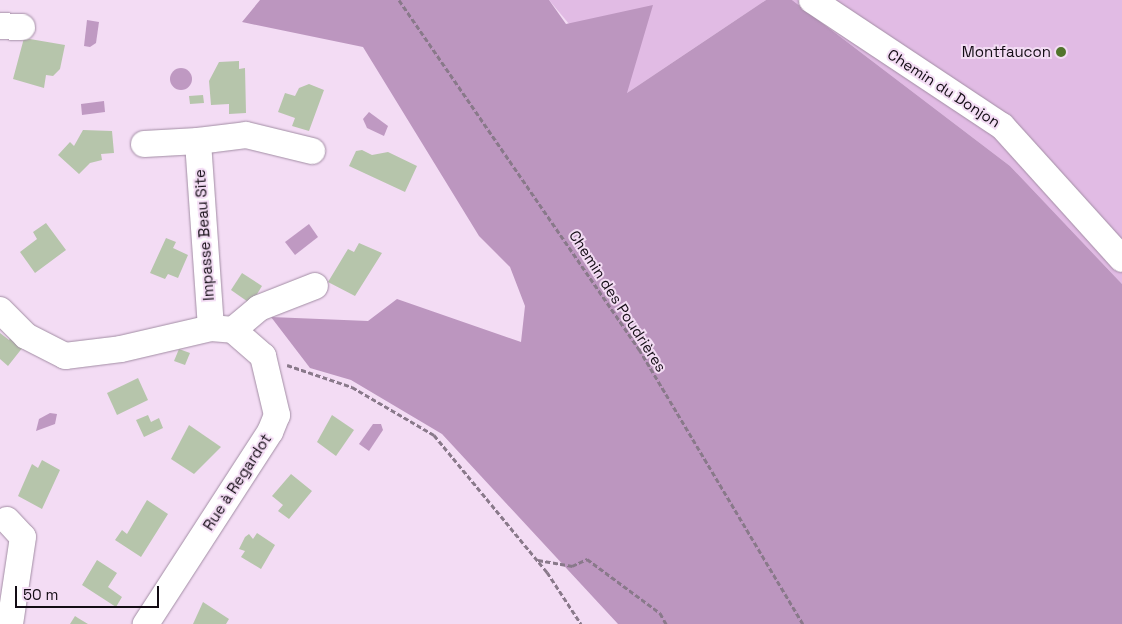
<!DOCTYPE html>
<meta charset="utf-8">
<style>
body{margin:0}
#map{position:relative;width:1122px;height:624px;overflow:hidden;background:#f3dcf4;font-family:"Space Grotesk",sans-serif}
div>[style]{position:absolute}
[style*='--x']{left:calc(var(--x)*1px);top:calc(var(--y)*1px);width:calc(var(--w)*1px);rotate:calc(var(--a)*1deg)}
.green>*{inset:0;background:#e1bbe4}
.forest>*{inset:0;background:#bc96bf}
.water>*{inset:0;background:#bf99c2}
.round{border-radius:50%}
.building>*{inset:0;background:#b6c5ab}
.path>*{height:3px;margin-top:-1.5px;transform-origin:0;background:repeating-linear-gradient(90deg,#89798a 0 5px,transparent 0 7.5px)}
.roads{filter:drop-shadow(0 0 1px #a28da4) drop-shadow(0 0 1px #a28da4)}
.minor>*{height:26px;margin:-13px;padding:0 13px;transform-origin:13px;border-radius:13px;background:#fff}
.dots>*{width:14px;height:14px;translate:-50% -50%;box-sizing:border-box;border:2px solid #f3dcf4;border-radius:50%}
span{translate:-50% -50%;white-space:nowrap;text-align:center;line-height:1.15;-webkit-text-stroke:4px #f3dcf4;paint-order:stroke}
.poi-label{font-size:15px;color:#130c14}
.right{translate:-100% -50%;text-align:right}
.street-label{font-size:15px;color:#130c14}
.scale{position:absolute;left:15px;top:586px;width:144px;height:22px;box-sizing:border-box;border:2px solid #130c14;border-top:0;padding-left:6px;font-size:15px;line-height:18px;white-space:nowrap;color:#130c14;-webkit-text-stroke:4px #f3dcf4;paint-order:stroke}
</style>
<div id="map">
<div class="green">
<i style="clip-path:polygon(549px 0,766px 0,627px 93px)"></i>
<i style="clip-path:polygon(792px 0,1122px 0,1122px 284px,1010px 166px)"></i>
</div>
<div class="forest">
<i style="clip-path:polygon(260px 0,549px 0,566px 24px,653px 5px,627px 93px,766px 0,792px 0,1010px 166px,1122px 284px,1122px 624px,618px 624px,442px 434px,351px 380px,310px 368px,271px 317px,368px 321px,397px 299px,521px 342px,525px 306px,510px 267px,479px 236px,363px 47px,242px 22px)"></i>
</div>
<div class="water">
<i style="clip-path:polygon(87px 20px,99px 22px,96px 43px,90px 47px,84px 46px)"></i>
<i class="round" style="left:170px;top:68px;width:22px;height:22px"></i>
<i style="clip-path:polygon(104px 101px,105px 112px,82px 115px,81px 104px)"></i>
<i style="clip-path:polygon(369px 112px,388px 126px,384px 136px,367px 128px,363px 119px)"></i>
<i style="clip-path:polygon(309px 224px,318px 237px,295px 255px,285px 242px)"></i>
<i style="clip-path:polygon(50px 413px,57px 414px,55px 424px,36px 431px,39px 419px)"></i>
<i style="clip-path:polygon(373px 424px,381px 424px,383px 430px,369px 451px,359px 444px)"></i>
</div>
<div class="building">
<i style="clip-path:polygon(24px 38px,65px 45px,60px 69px,53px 76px,46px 75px,44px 88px,13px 79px)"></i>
<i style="clip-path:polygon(239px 61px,239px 69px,245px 68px,246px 113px,229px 114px,229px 104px,211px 105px,209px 81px,219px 62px)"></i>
<i style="clip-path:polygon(309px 84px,324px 90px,309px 131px,292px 126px,295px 118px,278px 112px,285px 93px,295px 96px,299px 88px)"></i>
<i style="clip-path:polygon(203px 95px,204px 103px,190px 104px,189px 96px)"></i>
<i style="clip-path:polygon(83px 130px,112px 131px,114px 153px,101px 154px,102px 160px,90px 163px,79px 174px,58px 155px,70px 142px,74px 146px)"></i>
<i style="clip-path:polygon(362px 150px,372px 155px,388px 152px,417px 166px,405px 192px,349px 166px,356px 151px)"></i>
<i style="clip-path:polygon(46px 223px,66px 250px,35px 273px,20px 252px,37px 239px,33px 232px)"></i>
<i style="clip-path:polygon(166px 238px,176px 242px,173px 248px,188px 255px,178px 278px,168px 274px,165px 279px,150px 273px)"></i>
<i style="clip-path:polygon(359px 243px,382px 253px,355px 296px,328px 282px,348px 249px,354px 252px)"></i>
<i style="clip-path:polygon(242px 273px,262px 286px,251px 304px,231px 290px)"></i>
<i style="clip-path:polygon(14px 332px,27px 342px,8px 366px,0 359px,0 333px,9px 340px)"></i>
<i style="clip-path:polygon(179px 349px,190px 353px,185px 365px,174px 361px)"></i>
<i style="clip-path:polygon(138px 378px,148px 400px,117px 415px,107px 393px)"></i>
<i style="clip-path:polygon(148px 415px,151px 422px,159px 418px,163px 428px,144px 437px,136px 420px)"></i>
<i style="clip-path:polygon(332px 415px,354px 430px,336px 456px,317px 442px)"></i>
<i style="clip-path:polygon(189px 425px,221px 447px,194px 474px,171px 459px)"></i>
<i style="clip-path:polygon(42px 460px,60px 470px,42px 509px,18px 496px,32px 464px,38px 468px)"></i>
<i style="clip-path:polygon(291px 474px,312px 491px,289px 519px,278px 511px,283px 505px,272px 496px)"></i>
<i style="clip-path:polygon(147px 500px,168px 514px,141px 557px,115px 540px,122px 530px,127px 534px)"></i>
<i style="clip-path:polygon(257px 533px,275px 545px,261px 569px,241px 557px,245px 551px,239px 549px,245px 537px,249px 534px,253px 539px)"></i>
<i style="clip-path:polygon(97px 560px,117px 573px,108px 587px,122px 597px,116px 607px,82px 585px)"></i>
<i style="clip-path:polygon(203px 602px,229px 619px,226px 624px,193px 624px)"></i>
<i style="clip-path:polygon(75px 616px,78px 618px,88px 624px,70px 624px)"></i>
</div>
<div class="path">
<i style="--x:399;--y:0;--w:424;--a:55.5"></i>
<i style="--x:639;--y:349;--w:320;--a:59.2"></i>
<i style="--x:287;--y:365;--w:69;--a:18.7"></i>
<i style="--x:352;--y:387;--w:95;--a:30.3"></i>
<i style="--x:434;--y:435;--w:178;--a:50.5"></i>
<i style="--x:547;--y:572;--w:62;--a:56.8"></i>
<i style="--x:538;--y:560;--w:35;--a:10"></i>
<i style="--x:572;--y:566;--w:17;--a:-25"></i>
<i style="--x:587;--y:559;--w:91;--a:36.5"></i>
<i style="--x:660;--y:613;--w:13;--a:61"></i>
</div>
<div class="roads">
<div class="minor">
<i style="--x:812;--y:0;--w:228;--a:33.6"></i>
<i style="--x:1002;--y:126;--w:179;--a:47.9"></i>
<i style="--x:0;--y:26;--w:22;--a:3"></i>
<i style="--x:144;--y:144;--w:54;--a:-3.2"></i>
<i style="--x:0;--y:310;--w:37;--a:45"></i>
<i style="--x:26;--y:336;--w:44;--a:27.1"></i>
<i style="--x:65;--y:356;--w:56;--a:-7.1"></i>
<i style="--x:121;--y:349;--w:92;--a:-13.1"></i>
<i style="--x:211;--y:328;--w:22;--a:5"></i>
<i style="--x:233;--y:330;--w:40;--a:41"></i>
<i style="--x:263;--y:356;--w:61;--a:76.7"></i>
<i style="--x:277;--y:415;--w:18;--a:112"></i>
<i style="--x:270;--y:432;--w:229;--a:122.9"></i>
<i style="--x:211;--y:328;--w:187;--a:-94"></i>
<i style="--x:198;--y:141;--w:48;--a:-7.1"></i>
<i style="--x:246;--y:135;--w:68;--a:13.6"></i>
<i style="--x:233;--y:330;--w:34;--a:-40"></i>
<i style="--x:259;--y:308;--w:60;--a:-21.4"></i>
<i style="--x:7;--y:520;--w:23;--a:47"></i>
<i style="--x:23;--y:537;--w:88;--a:98.5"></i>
</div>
</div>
<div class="dots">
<i style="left:1061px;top:52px;background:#51742c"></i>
</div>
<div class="poi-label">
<span class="right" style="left:1051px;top:52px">Montfaucon</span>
</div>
<div class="street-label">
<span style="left:944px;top:88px;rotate:33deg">Chemin du Donjon</span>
<span style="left:204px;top:235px;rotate:-94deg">Impasse Beau Site</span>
<span style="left:618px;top:301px;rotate:57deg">Chemin des Poudrières</span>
<span style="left:237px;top:482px;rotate:-57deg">Rue à Regardot</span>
</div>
<div class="scale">50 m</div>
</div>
